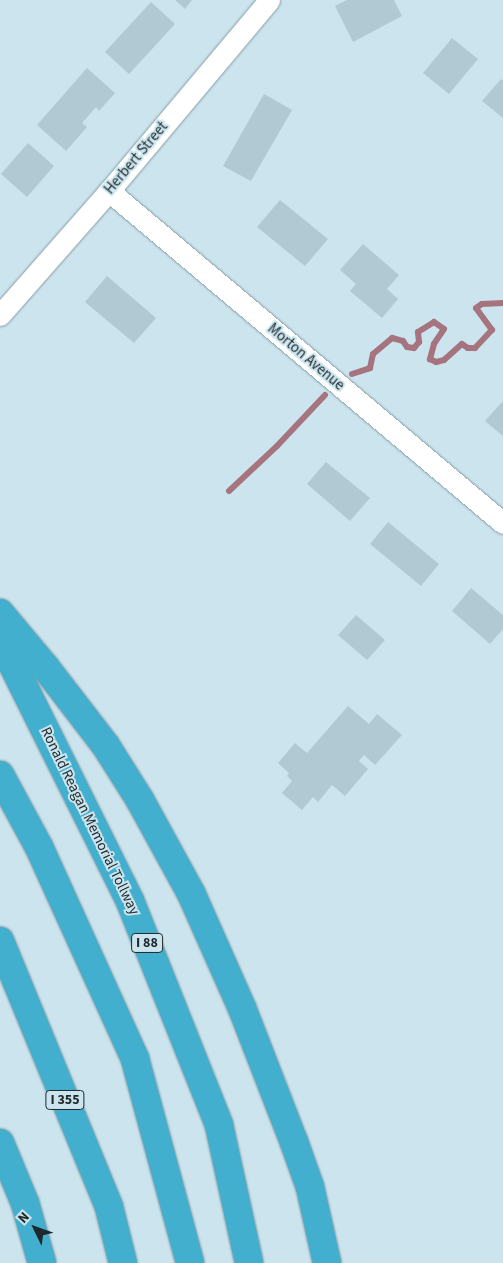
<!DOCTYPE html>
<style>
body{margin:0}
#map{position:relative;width:503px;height:1263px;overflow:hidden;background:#cbe4ed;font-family:"Source Sans 3",sans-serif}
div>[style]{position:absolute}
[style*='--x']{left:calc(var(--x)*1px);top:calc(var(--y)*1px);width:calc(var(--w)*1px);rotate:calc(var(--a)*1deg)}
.stream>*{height:6px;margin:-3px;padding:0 3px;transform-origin:3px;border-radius:3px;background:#a5747f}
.building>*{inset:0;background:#b1c9d2}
.roads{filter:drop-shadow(0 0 1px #859ca5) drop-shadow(0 0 1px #859ca5)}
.street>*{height:21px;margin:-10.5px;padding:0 10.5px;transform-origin:10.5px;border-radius:10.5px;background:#fff}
.highway>*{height:28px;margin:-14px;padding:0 14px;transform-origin:14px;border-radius:14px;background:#43afcf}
span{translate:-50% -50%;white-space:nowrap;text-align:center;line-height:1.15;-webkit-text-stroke:4px #cbe4ed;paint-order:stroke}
.shield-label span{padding:1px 4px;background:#cbe4ed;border:1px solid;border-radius:4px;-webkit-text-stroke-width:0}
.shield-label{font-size:14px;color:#1f292c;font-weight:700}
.street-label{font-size:15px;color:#1f292c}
.north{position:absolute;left:10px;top:1203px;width:50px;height:50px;-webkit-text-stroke:4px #cbe4ed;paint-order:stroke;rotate:312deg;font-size:14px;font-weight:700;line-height:20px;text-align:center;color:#1f292c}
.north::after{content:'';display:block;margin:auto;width:18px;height:22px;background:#1f292c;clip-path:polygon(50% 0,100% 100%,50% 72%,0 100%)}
</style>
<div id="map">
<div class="stream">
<i style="--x:352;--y:374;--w:19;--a:-18"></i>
<i style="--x:370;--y:368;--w:14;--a:-78"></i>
<i style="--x:373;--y:354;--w:25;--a:-40"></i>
<i style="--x:392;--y:338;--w:11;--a:15"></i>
<i style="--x:403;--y:341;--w:7;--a:56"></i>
<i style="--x:407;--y:347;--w:7;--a:8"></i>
<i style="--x:414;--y:348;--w:8;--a:-50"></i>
<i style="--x:419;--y:342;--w:10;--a:-96"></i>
<i style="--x:418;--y:332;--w:19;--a:-32"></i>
<i style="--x:434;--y:322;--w:12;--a:35"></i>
<i style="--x:444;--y:329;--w:18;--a:124"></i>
<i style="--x:434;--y:344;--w:16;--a:105"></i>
<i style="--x:430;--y:359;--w:7;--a:27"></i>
<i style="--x:436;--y:362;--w:8;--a:-14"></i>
<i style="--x:444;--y:360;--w:24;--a:-42"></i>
<i style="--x:462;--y:344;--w:7;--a:34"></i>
<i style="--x:468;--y:348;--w:7;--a:0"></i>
<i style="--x:475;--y:348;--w:25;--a:-47"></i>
<i style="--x:492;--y:330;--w:27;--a:-126"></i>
<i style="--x:476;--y:308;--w:7;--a:-34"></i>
<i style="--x:482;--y:304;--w:21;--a:-3"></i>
<i style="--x:229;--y:491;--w:66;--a:-43.2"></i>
<i style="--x:277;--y:446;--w:70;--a:-46.7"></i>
</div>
<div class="building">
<i style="clip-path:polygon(175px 0,192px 0,185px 9px)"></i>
<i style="clip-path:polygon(347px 0,394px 0,402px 16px,353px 42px,335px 6px)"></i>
<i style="clip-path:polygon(151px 2px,175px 24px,129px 74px,105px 52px)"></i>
<i style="clip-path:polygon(452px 38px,478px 59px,449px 94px,423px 73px)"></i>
<i style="clip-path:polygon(87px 68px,115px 93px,99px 111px,96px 107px,82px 123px,87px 127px,66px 151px,37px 125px)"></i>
<i style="clip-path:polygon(501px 79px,503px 81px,503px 118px,482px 101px)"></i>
<i style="clip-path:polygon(264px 94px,292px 110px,251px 181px,223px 166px)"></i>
<i style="clip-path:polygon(28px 143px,54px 166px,27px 197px,1px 174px)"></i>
<i style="clip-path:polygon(280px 200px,328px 239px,305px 266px,257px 227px)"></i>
<i style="clip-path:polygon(363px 244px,399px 275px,387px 289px,398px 299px,382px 318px,350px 291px,356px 284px,340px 270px)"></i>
<i style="clip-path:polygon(107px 276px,156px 318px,134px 343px,85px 302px)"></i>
<i style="clip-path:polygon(503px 401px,503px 436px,485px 421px)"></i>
<i style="clip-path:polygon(326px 462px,370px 498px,350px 521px,307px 484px)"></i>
<i style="clip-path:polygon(388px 522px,439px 564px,421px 586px,370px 544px)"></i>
<i style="clip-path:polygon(471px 588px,503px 615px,503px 629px,490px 644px,452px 611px)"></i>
<i style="clip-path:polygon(356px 615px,385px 640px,367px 660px,338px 635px)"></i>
<i style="clip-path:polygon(348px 706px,369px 724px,377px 714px,402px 735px,375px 765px,364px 755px,359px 761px,368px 769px,345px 796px,332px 785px,318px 802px,313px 797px,302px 810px,282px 793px,292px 781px,287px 776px,289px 773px,278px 763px,295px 743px,307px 753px)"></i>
</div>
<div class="roads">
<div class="street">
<i style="--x:109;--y:191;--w:515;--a:40.12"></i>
<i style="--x:0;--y:315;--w:165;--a:-48.7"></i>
<i style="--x:109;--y:191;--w:249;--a:-50"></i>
</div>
<div class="highway">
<i style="--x:0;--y:613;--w:72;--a:50.1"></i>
<i style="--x:46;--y:668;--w:98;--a:52.4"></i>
<i style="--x:106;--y:746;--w:64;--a:57.8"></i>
<i style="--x:140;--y:800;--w:106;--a:61.3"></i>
<i style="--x:191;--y:893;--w:126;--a:66.1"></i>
<i style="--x:242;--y:1008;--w:144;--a:68.8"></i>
<i style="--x:294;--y:1142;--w:48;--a:70.4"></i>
<i style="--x:310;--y:1187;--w:78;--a:77.4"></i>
<i style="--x:0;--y:639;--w:292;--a:63.6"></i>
<i style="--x:130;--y:901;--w:241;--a:68.3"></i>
<i style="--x:219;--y:1125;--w:141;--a:77.7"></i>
<i style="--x:0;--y:775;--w:82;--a:61.6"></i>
<i style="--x:39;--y:847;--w:233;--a:65.6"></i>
<i style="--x:135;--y:1059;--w:211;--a:74.9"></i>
<i style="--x:0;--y:941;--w:287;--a:67.7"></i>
<i style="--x:109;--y:1207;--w:58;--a:76"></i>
<i style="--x:0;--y:1143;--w:65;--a:67.4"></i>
<i style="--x:25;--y:1203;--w:62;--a:74.2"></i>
</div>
</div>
<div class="shield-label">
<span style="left:147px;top:943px">I 88</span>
<span style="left:65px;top:1100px">I 355</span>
</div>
<div class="street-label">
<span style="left:136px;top:158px;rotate:-50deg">Herbert Street</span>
<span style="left:306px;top:357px;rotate:40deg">Morton Avenue</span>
<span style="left:90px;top:821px;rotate:64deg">Ronald Reagan Memorial Tollway</span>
</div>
<div class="north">N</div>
</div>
